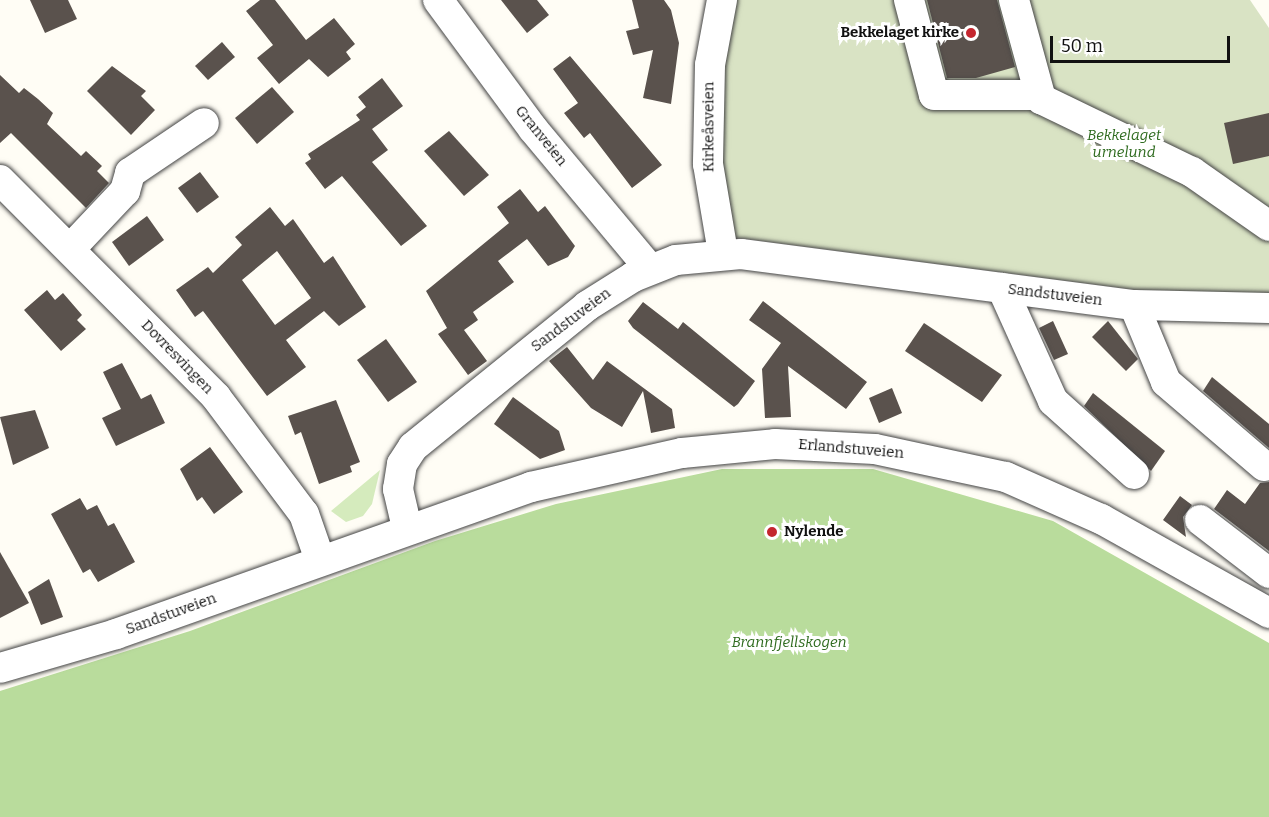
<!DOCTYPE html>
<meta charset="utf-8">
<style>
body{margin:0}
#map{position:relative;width:1269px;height:817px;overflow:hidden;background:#fffdf5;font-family:Bitter,serif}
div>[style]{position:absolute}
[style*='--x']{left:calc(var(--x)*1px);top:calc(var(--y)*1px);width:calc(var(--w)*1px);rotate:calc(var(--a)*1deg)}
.green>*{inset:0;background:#d5ebbd}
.forest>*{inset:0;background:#b9dc9c}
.cemetery>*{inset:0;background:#d9e3c4}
.building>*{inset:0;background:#5a524d}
.roads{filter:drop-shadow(0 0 2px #444) drop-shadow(0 0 2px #444)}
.minor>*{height:30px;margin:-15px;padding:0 15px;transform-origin:15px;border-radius:15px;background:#fff}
.dots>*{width:16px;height:16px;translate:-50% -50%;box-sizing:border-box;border:3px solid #fff;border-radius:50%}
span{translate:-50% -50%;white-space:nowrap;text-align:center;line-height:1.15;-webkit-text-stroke:6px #fff;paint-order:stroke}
.poi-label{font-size:15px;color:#111;font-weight:700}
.right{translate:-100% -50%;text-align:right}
.left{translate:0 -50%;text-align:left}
.street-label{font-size:15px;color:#111}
.park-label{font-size:15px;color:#2f6b1f;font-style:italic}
.scale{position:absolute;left:1050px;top:36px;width:180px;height:27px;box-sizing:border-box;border:3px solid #111;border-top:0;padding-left:8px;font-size:18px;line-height:21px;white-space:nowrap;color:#111;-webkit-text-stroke:4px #fff;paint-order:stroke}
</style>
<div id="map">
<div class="green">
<i style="clip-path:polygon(380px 470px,372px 504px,363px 516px,346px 522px,331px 511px)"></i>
</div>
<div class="forest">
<i style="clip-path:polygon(722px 469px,873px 469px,1053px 521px,1269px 643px,1269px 817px,0 817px,0 691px,190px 631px,435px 541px,556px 504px)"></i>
</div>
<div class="cemetery">
<i style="clip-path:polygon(731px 0,1250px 0,1269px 28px,1269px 293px,1174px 295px,724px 236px,713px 76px)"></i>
</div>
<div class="building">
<i style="clip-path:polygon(30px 0,68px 0,77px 19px,45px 33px)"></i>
<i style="clip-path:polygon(260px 0,275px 0,306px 40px,334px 18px,355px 44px,346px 52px,351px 59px,328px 77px,309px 59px,279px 84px,257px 58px,273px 45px,246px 11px)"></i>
<i style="clip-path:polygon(501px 0,537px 0,549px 15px,527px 33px)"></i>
<i style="clip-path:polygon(632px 0,664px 0,671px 10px,679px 43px,671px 104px,643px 98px,653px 50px,633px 55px,626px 31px,639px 28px)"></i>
<i style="clip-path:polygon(927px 0,997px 0,1015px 67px,976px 78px,947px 78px)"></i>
<i style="clip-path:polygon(222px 42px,235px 57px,208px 80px,195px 66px)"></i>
<i style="clip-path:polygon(570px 56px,662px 165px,632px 188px,590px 133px,584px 138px,564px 113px,578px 103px,553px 69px)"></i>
<i style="clip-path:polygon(112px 66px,146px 91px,141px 96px,155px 110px,131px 135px,87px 91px)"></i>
<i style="clip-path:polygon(0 75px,19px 93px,24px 88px,38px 99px,53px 113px,47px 124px,81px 156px,86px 151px,102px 166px,97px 171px,109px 183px,86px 208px,11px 133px,0 143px)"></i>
<i style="clip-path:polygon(382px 78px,403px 106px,372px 129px,388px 150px,372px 162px,427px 226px,401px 246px,342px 176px,325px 189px,305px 163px,311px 159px,308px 154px,360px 120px,356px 115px,366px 107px,358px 97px)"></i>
<i style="clip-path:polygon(272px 87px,294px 112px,257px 144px,235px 118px)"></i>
<i style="clip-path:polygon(1269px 113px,1269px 156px,1233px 164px,1224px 123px)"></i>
<i style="clip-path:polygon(449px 131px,489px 175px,464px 196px,424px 151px)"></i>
<i style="clip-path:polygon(200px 172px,219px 197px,197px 213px,178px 188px)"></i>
<i style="clip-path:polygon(520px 189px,538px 212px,545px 206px,575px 246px,568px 257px,548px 266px,527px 239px,498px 261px,514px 282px,473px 312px,478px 320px,464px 330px,487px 361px,468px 375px,438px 334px,447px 328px,426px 291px,509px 223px,497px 207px)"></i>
<i style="clip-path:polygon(evenodd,270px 207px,285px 226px,293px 219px,324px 263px,333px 256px,366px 307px,339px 326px,324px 311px,286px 340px,306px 367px,267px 396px,203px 311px,195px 317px,176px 290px,208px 267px,213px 273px,242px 245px,235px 237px,270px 207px,277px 251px,311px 298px,275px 325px,242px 280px,277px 251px)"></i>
<i style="clip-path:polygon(147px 216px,164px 240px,129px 266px,112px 242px)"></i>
<i style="clip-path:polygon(47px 290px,55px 300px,63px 293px,82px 315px,77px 320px,86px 329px,61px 351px,24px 310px)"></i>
<i style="clip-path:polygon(763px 301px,867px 382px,846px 409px,788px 366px,791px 417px,765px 418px,762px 369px,781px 343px,749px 320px)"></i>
<i style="clip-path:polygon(643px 302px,678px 329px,683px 322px,755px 381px,738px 404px,734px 407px,633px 328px,628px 321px)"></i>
<i style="clip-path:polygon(1053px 321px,1068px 354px,1054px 360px,1039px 328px)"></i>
<i style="clip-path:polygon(1108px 321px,1138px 359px,1126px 371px,1092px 337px)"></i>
<i style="clip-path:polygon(924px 323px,1002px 375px,982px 402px,905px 351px)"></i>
<i style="clip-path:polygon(386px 339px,417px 382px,388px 402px,357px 360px)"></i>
<i style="clip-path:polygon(567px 347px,593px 380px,607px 361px,672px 409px,675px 428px,651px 433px,643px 391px,622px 427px,591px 408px,549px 361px)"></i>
<i style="clip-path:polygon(122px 363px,141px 399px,151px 394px,165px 423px,116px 446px,102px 418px,121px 409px,103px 372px)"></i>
<i style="clip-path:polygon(1212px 377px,1269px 424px,1269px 448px,1203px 391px)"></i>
<i style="clip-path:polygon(892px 388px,902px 413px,879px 423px,869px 398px)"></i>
<i style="clip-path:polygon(1093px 393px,1165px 451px,1151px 471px,1084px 406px)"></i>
<i style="clip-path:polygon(513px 397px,559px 431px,565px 450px,540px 459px,494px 424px)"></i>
<i style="clip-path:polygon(336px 400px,360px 462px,350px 466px,352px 472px,319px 484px,301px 432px,295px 435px,288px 416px)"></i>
<i style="clip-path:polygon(35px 410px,49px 448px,13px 465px,0 417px)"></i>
<i style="clip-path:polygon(210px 447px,243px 492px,214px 514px,202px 497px,197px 501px,180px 469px)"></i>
<i style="clip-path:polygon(1269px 482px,1269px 551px,1214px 509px,1227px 490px,1245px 504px,1260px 483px)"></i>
<i style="clip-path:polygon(1180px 496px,1192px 505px,1183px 517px,1186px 537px,1163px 520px)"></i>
<i style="clip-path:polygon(80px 498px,87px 510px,97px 505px,108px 526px,114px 523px,135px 562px,98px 582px,90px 569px,83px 573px,51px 514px)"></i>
<i style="clip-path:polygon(0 552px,29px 603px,0 618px)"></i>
<i style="clip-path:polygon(49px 579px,63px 617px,41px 625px,28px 592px)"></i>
</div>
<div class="roads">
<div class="minor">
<i style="--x:438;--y:0;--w:160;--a:53.6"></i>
<i style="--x:533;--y:129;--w:182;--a:50.1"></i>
<i style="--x:722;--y:0;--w:66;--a:100.5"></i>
<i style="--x:710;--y:65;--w:99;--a:91.2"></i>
<i style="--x:708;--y:164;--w:90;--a:80.4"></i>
<i style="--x:909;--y:0;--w:98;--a:75.3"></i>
<i style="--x:934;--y:95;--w:104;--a:0"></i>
<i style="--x:1014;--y:0;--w:103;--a:74.7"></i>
<i style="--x:1041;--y:99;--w:168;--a:25.8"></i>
<i style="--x:1192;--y:172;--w:94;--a:35"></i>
<i style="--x:0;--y:180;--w:306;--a:45.1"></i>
<i style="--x:216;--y:397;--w:146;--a:53.1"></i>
<i style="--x:304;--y:514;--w:49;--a:70.8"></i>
<i style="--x:72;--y:247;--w:77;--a:-46.6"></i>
<i style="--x:125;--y:191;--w:19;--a:-74"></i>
<i style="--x:130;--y:173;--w:89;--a:-34"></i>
<i style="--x:1002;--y:288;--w:124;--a:65.7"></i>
<i style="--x:1053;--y:401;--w:109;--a:42"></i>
<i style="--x:1134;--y:305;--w:83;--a:67.4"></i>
<i style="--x:1166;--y:382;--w:129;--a:40.6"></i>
<i style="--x:1200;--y:520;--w:87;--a:37.5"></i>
<i style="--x:407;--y:528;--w:40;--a:-103"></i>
<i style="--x:398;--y:489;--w:25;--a:-81"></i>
<i style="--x:402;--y:464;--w:20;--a:-57"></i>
<i style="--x:413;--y:447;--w:224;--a:-39"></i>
<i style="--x:587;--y:306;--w:54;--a:-32.2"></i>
<i style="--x:633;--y:277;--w:46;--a:-21.6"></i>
<i style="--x:676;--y:260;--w:65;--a:-5.3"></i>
<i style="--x:741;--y:254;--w:396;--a:7.4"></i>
<i style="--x:1134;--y:305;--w:135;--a:1.3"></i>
<i style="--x:0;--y:668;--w:121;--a:-16.3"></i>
<i style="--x:116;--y:634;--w:440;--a:-19.5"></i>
<i style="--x:531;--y:487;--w:155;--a:-12.7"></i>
<i style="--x:682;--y:453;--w:93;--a:-5.5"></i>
<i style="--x:775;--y:444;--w:100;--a:2.9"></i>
<i style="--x:875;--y:449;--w:134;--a:12.1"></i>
<i style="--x:1006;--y:477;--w:104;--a:23.9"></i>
<i style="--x:1101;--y:519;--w:193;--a:29.2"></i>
</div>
</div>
<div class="dots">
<i style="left:971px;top:33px;background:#c4262e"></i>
<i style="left:772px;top:532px;background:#c4262e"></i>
</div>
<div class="poi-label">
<span class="right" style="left:959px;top:33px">Bekkelaget kirke</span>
<span class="left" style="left:784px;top:532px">Nylende</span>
</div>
<div class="street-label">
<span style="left:709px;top:127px;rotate:-90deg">Kirkeåsveien</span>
<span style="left:541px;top:136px;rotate:51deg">Granveien</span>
<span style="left:1055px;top:295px;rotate:7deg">Sandstuveien</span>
<span style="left:571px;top:320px;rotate:-37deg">Sandstuveien</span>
<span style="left:177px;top:357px;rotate:46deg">Dovresvingen</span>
<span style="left:851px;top:449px;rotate:5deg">Erlandstuveien</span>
<span style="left:171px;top:614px;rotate:-20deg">Sandstuveien</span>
</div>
<div class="park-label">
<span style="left:1124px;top:144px">Bekkelaget<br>urnelund</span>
<span style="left:789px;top:643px">Brannfjellskogen</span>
</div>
<div class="scale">50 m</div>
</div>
